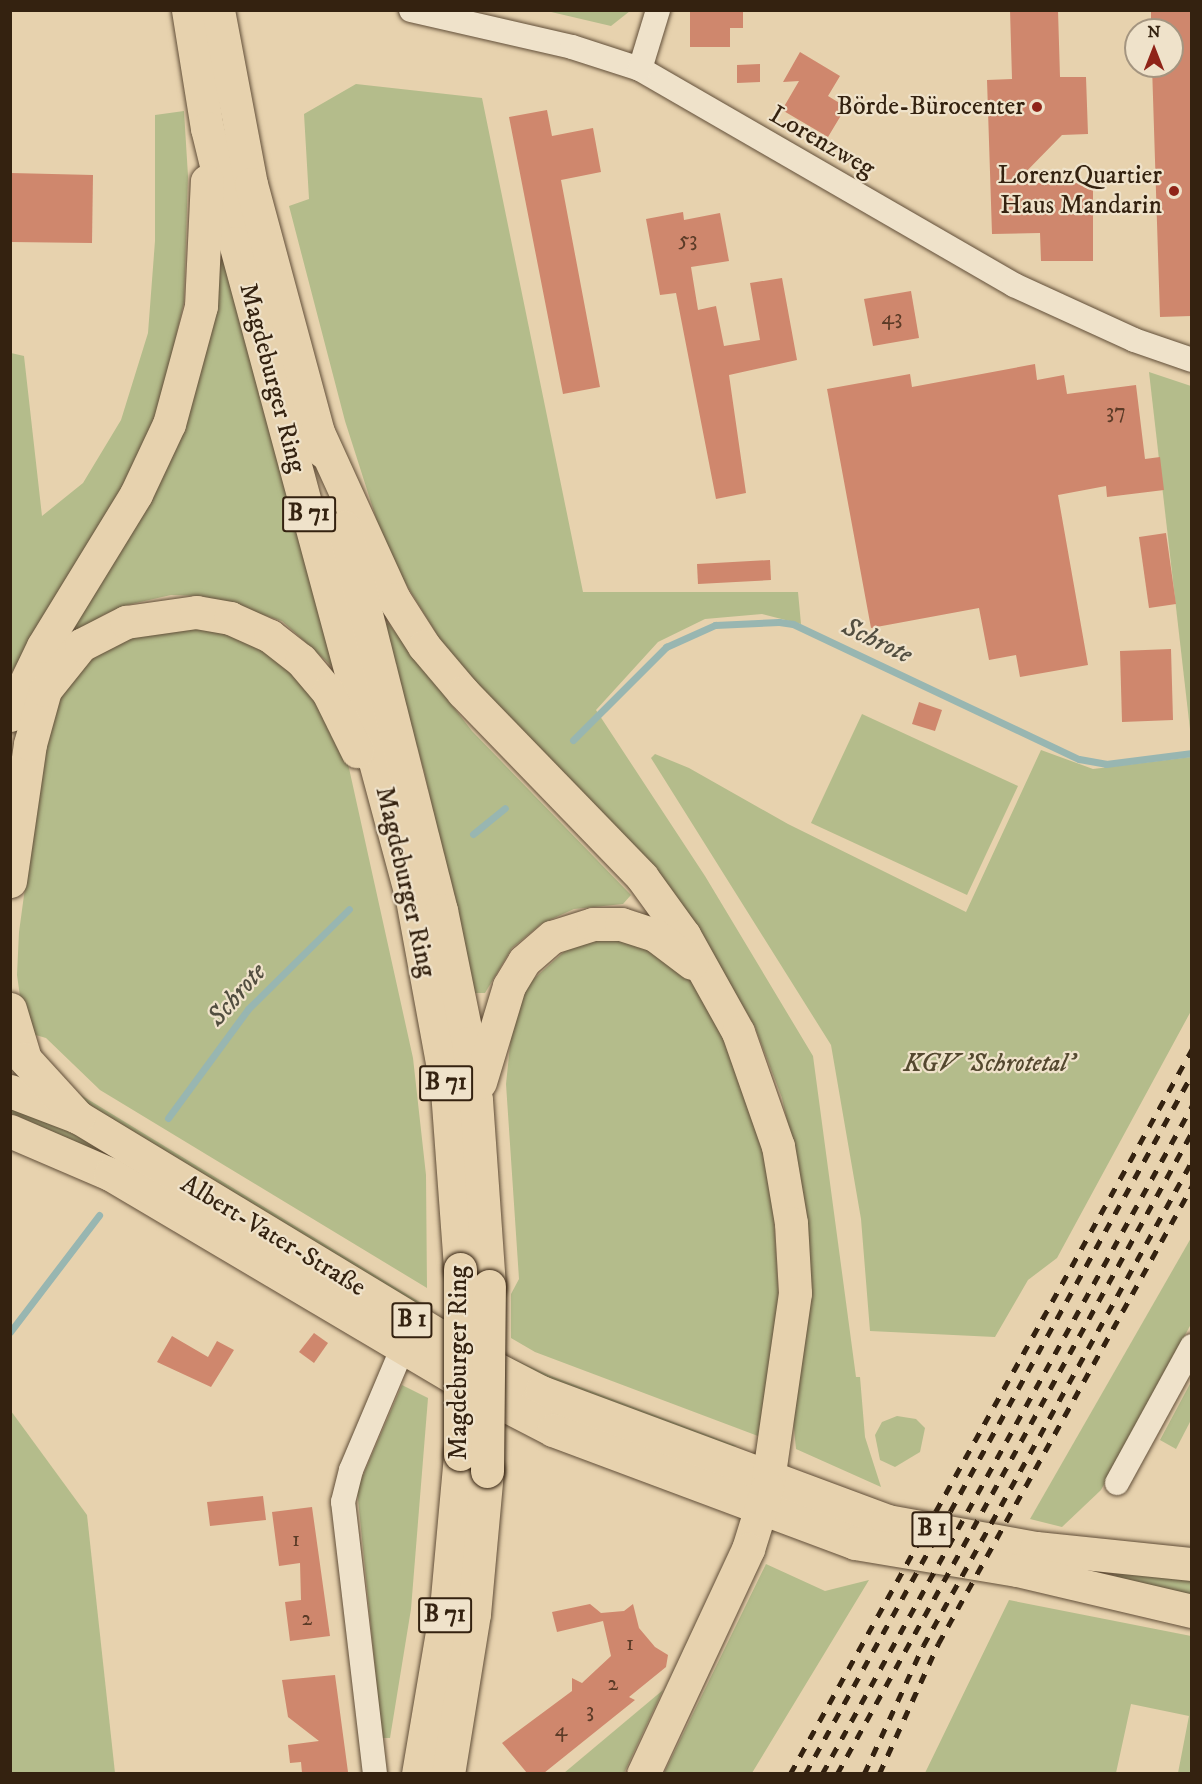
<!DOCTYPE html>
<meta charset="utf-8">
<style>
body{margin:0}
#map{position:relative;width:1202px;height:1784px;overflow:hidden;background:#e7d2ae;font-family:"IM FELL DW Pica",serif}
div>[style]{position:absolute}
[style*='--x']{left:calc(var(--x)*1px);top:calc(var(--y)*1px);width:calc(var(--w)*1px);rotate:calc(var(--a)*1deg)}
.green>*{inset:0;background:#b4bc8b}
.stream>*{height:7px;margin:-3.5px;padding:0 3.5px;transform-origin:3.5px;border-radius:3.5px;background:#98b6b1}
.building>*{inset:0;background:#cf876d}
.roads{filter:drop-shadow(0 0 2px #614e38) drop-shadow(0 0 2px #614e38)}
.minor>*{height:24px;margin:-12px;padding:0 12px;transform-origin:12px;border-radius:12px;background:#efe2ca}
.primary>*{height:33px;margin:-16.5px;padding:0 16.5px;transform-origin:16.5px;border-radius:16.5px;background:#e7d2ae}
.trunk>*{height:33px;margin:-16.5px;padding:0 16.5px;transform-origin:16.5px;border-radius:16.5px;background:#e7d2ae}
.rail>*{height:4.5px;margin-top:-2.25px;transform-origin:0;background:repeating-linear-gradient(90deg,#342210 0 10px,transparent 0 20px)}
.bridges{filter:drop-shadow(0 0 2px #342210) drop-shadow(0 0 2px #342210)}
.trunk-bridge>*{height:33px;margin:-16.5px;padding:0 16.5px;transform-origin:16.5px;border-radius:16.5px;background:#e7d2ae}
.dots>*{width:16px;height:16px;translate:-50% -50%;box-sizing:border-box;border:3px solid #efe2ca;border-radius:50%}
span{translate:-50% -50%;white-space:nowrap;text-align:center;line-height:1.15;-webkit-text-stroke:4.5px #efe2ca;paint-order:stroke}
.number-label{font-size:22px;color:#5b3b27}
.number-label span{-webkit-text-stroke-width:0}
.shield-label span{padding:2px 4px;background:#efe2ca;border:2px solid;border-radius:4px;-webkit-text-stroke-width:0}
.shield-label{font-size:24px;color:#342210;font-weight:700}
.poi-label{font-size:26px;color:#342210}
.right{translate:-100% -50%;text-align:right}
.street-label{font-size:26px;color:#342210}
.park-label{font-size:26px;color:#54482f;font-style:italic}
.water-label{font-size:27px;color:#524e40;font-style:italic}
.frame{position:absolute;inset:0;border:12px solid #342210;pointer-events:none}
.north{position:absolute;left:1124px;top:18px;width:60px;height:60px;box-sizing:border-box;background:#efe2ca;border:2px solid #a49580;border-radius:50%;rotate:0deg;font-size:16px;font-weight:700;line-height:24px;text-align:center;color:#342210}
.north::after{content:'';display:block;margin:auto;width:21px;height:27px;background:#8f2418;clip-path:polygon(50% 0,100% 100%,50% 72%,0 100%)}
</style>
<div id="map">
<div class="green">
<i style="clip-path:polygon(547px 11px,630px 11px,611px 26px)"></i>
<i style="clip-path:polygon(356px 84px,482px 98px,583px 592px,798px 592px,801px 624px,762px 614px,705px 619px,658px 642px,596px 710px,705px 876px,813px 1056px,856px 1377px,860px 1377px,865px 1437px,881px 1487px,796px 1449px,793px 1419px,809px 1313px,804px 1197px,782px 1098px,755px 1027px,708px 946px,446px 649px,404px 581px,377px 521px,345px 421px,289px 206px,309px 199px,304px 114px)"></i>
<i style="clip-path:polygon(184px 111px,188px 176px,184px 302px,156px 422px,132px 476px,11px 673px,11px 353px,24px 356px,42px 516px,83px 483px,121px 420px,148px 333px,155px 241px,155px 115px)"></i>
<i style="clip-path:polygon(219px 259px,224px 259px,334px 668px,282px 621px,202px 596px,171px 595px,127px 605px,103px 615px,66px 641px)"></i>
<i style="clip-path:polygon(1149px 372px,1191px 386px,1191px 738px)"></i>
<i style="clip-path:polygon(388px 623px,472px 731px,631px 895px,623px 904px,574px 909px,541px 924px,512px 948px,485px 993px,475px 993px,424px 771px,383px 625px)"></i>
<i style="clip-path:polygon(179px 625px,244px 637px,301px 678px,345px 750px,413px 1058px,426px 1175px,427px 1288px,100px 1090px,46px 1038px,25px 1032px,17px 975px,19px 932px,45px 741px,56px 701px,87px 660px,114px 642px)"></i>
<i style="clip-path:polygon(862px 714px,1018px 786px,967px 895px,811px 823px)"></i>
<i style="clip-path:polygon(1041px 750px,1093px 769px,1191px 757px,1191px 1011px,1057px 1258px,1028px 1280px,995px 1337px,870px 1331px,861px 1219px,831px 1045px,651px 758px,655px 754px,689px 768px,788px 824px,966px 912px)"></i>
<i style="clip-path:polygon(638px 940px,685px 973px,694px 985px,719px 1028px,760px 1139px,773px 1202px,779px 1302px,758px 1436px,535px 1352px,511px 1338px,511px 1294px,519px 1279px,506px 1084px,513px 1017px,528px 984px,566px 950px,595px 941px)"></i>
<i style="clip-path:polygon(71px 1089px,426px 1306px,426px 1313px,98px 1114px)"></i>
<i style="clip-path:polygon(10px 1105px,40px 1114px,427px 1343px,78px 1143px,11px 1113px)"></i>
<i style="clip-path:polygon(1191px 1238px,1191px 1324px,1101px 1490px,1062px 1527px,1030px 1519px)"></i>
<i style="clip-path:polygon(511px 1358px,551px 1376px,737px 1446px,725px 1446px,510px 1366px)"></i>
<i style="clip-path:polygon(1191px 1382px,1191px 1420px,1176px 1449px,1160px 1440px)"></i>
<i style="clip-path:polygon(402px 1385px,428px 1398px,411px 1609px,390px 1738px,382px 1738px,357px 1489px)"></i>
<i style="clip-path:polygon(11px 1411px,87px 1515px,115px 1773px,11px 1773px)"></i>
<i style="clip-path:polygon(897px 1416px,916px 1419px,925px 1428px,920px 1452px,895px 1467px,880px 1460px,875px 1435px,882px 1422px)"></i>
<i style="clip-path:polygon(766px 1564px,825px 1591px,869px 1580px,752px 1773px,664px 1773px)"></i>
<i style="clip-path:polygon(1115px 1572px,1191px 1579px,1191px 1595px,1116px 1577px)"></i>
<i style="clip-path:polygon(1009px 1600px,1191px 1636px,1191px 1773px,1178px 1773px,1189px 1716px,1131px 1704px,1116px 1773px,925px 1773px)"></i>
<i style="clip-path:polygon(663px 1690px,624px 1773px,564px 1773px)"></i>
</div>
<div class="stream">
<i style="--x:573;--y:740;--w:132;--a:-45"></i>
<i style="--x:666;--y:647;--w:54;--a:-24.2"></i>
<i style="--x:715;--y:625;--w:64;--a:-2.7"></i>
<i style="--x:779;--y:622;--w:14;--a:8"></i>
<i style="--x:793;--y:624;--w:316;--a:25.3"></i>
<i style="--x:1079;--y:759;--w:27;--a:10"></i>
<i style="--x:1106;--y:764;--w:87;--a:-7.3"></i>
<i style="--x:473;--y:834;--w:41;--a:-39.1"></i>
<i style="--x:168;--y:1118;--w:135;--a:-53.7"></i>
<i style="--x:248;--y:1009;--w:142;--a:-44.7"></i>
<i style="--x:10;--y:1332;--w:147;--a:-52.7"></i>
</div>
<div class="building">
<i style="clip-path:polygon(690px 10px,743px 10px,743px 28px,730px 28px,730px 47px,690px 47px)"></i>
<i style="clip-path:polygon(1010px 10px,1058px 10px,1060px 77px,1086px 77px,1088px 134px,1062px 135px,1015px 183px,1093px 183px,1093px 261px,1041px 261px,1040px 233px,992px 234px,987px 80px,1012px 79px)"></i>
<i style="clip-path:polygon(1151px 10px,1191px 10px,1191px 316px,1160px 317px,1152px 66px,1172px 66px,1172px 30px,1151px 30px)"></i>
<i style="clip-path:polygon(800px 52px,840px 76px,828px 96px,846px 107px,828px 137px,782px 110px,799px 81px,783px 82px)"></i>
<i style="clip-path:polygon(760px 64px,760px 82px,737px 83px,737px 65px)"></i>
<i style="clip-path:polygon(547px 110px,552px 136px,593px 128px,601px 172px,561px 180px,600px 387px,563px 394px,509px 117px)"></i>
<i style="clip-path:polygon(11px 173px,93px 175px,92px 243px,10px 242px)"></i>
<i style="clip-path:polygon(683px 212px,684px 220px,720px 213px,729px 261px,691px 267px,698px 310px,716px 306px,724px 346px,760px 340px,750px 283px,782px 278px,797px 360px,729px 375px,746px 493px,716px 499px,676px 293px,660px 295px,646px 219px)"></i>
<i style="clip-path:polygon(911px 291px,919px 338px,873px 346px,864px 299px)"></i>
<i style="clip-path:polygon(1035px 364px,1037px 380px,1064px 375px,1067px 394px,1136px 385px,1145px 459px,1160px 457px,1164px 490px,1107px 497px,1106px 486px,1058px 495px,1088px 665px,1020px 677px,1016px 655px,989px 660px,979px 608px,871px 628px,827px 389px,910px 374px,912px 387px)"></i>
<i style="clip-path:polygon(1166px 533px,1176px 604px,1149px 608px,1139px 537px)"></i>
<i style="clip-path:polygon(770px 560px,771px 580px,698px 584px,697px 564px)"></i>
<i style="clip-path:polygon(1171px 649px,1173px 720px,1122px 722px,1120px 651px)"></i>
<i style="clip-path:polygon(919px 702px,942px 710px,935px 731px,912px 724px)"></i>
<i style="clip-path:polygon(314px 1333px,328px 1343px,314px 1363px,299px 1352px)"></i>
<i style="clip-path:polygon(172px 1336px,208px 1357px,217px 1341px,234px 1350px,211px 1387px,157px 1362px)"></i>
<i style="clip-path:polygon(263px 1496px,266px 1520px,210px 1526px,207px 1502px)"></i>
<i style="clip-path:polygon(312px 1507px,330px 1636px,290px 1641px,285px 1602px,301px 1600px,300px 1563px,279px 1566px,272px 1512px)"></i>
<i style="clip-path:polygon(590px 1604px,601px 1613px,624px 1611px,633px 1604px,639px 1628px,655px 1647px,668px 1655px,666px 1667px,629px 1697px,635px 1700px,544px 1773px,527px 1773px,502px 1743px,572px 1691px,572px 1678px,582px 1683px,611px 1656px,603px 1621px,557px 1632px,552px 1612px)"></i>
<i style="clip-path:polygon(335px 1675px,348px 1772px,302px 1773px,301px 1762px,290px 1763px,288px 1745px,319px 1741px,288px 1717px,282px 1680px)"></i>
</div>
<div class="roads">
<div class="minor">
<i style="--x:411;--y:10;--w:165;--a:12.9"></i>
<i style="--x:572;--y:47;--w:71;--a:17.9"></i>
<i style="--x:640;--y:69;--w:432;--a:30"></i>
<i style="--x:1014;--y:285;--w:132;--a:24.6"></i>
<i style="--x:1134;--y:340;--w:61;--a:19"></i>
<i style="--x:640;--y:69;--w:62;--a:-73"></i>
<i style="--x:1117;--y:1483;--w:156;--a:-61.3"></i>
<i style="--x:375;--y:1774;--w:274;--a:-96.7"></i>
<i style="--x:343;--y:1502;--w:33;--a:-76"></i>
<i style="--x:351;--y:1470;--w:134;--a:-67.1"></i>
</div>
<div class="primary">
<i style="--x:10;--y:1091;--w:73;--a:20.9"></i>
<i style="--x:78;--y:1117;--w:469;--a:31.2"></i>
<i style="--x:479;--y:1360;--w:70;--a:27.3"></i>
<i style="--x:541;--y:1392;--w:369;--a:20.4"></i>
<i style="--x:887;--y:1521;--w:151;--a:10.3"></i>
<i style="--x:1036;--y:1548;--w:157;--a:5.9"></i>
<i style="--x:10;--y:1131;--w:109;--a:23.3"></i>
<i style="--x:110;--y:1174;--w:421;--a:30.6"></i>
<i style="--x:472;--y:1388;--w:91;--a:27.4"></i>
<i style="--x:553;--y:1430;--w:322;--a:20.5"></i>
<i style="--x:855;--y:1543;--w:164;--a:9.5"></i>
<i style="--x:1017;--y:1570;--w:180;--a:13.2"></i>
</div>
<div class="trunk">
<i style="--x:188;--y:10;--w:120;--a:80.9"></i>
<i style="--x:207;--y:128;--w:118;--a:76.3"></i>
<i style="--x:235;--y:243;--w:679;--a:74.9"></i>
<i style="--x:412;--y:899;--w:194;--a:79.6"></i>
<i style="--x:447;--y:1090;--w:179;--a:85.8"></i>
<i style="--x:218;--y:10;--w:177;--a:79.3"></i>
<i style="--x:251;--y:184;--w:277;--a:74.9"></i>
<i style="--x:317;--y:430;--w:186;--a:65.5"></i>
<i style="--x:394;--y:599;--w:56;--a:57.4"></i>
<i style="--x:424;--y:646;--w:60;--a:49.7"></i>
<i style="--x:463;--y:692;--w:257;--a:45.9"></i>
<i style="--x:642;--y:877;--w:72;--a:54.1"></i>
<i style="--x:684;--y:935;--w:111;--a:60.9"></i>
<i style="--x:738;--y:1032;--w:121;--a:70.7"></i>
<i style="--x:778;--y:1146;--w:78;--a:80.4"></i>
<i style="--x:791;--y:1223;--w:70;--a:86.7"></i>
<i style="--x:795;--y:1293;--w:197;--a:98.2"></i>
<i style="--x:767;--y:1488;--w:64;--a:107.3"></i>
<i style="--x:748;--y:1549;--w:248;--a:115"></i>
<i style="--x:344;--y:527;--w:395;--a:75.8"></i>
<i style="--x:441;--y:910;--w:136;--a:78.5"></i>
<i style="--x:468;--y:1043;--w:58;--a:82"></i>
<i style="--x:476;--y:1100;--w:186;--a:86"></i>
<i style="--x:10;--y:715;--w:76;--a:-64.4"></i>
<i style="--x:43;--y:646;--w:178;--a:-58.5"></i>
<i style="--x:136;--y:494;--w:77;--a:-64.8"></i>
<i style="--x:169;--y:424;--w:122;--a:-74.8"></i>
<i style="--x:201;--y:306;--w:125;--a:-87.3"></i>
<i style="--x:10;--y:881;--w:138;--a:-81.7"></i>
<i style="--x:30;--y:744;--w:56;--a:-74.5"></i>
<i style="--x:45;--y:690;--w:58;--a:-51.3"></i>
<i style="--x:81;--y:645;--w:51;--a:-27.1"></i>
<i style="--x:126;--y:622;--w:71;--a:-8.1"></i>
<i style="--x:196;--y:612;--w:35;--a:10"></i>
<i style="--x:230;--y:618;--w:44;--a:24.2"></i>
<i style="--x:270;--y:636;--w:39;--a:38"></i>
<i style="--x:301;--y:660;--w:42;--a:49.8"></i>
<i style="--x:328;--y:692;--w:66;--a:63.8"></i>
<i style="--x:10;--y:1009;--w:52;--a:73.3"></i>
<i style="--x:25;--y:1059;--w:79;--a:47.6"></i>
<i style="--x:480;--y:1082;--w:100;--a:-73.2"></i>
<i style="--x:509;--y:986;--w:29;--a:-59"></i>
<i style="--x:524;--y:961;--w:37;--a:-41"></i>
<i style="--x:552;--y:937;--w:43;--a:-17.6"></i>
<i style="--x:593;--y:924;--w:28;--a:0"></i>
<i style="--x:621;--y:924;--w:36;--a:18"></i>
<i style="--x:655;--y:935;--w:46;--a:37.1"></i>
<i style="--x:418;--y:1774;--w:167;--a:-80.4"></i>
<i style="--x:446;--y:1609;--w:156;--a:-84.8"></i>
<i style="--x:448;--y:1774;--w:162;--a:-80.8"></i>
<i style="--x:474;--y:1614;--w:144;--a:-84.8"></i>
</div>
</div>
<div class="rail">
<i style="--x:790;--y:1774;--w:829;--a:-60.99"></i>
<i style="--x:805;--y:1774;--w:800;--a:-61.06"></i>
<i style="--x:822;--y:1774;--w:764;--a:-61.02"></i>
<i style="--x:837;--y:1774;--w:734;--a:-61.06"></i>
<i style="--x:864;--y:1774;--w:141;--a:-65.3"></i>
<i style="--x:923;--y:1646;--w:555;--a:-60.99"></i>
<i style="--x:879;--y:1774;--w:143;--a:-65.6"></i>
<i style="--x:938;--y:1644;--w:524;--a:-60.99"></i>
</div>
<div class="bridges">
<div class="trunk-bridge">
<i style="--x:460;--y:1454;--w:185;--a:-90"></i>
<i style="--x:487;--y:1471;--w:185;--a:-89.4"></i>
</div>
</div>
<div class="dots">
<i style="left:1037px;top:107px;background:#8f2418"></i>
<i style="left:1174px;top:191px;background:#8f2418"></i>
</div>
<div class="number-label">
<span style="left:688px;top:240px">53</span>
<span style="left:892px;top:318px">43</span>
<span style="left:1116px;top:412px">37</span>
<span style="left:296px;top:1540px">1</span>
<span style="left:307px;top:1619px">2</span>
<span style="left:630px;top:1644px">1</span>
<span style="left:613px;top:1684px">2</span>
<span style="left:590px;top:1711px">3</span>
<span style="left:561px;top:1730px">4</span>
</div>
<div class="shield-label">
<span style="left:309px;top:514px">B 71</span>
<span style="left:446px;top:1083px">B 71</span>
<span style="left:412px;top:1320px">B 1</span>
<span style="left:932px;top:1529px">B 1</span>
<span style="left:445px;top:1615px">B 71</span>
</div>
<div class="poi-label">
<span class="right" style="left:1025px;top:107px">Börde-Bürocenter</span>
<span class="right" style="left:1162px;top:191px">LorenzQuartier<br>Haus Mandarin</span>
</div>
<div class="street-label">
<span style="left:822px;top:142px;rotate:30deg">Lorenzweg</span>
<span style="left:272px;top:378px;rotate:75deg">Magdeburger Ring</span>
<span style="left:405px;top:882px;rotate:77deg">Magdeburger Ring</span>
<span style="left:273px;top:1236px;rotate:31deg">Albert-Vater-Straße</span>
<span style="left:459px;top:1363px;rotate:-90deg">Magdeburger Ring</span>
</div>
<div class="park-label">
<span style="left:989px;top:1064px">KGV 'Schrotetal'</span>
</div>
<div class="water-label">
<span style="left:877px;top:641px;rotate:25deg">Schrote</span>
<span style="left:237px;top:995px;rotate:-49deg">Schrote</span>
</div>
<div class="frame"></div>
<div class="north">N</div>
</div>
